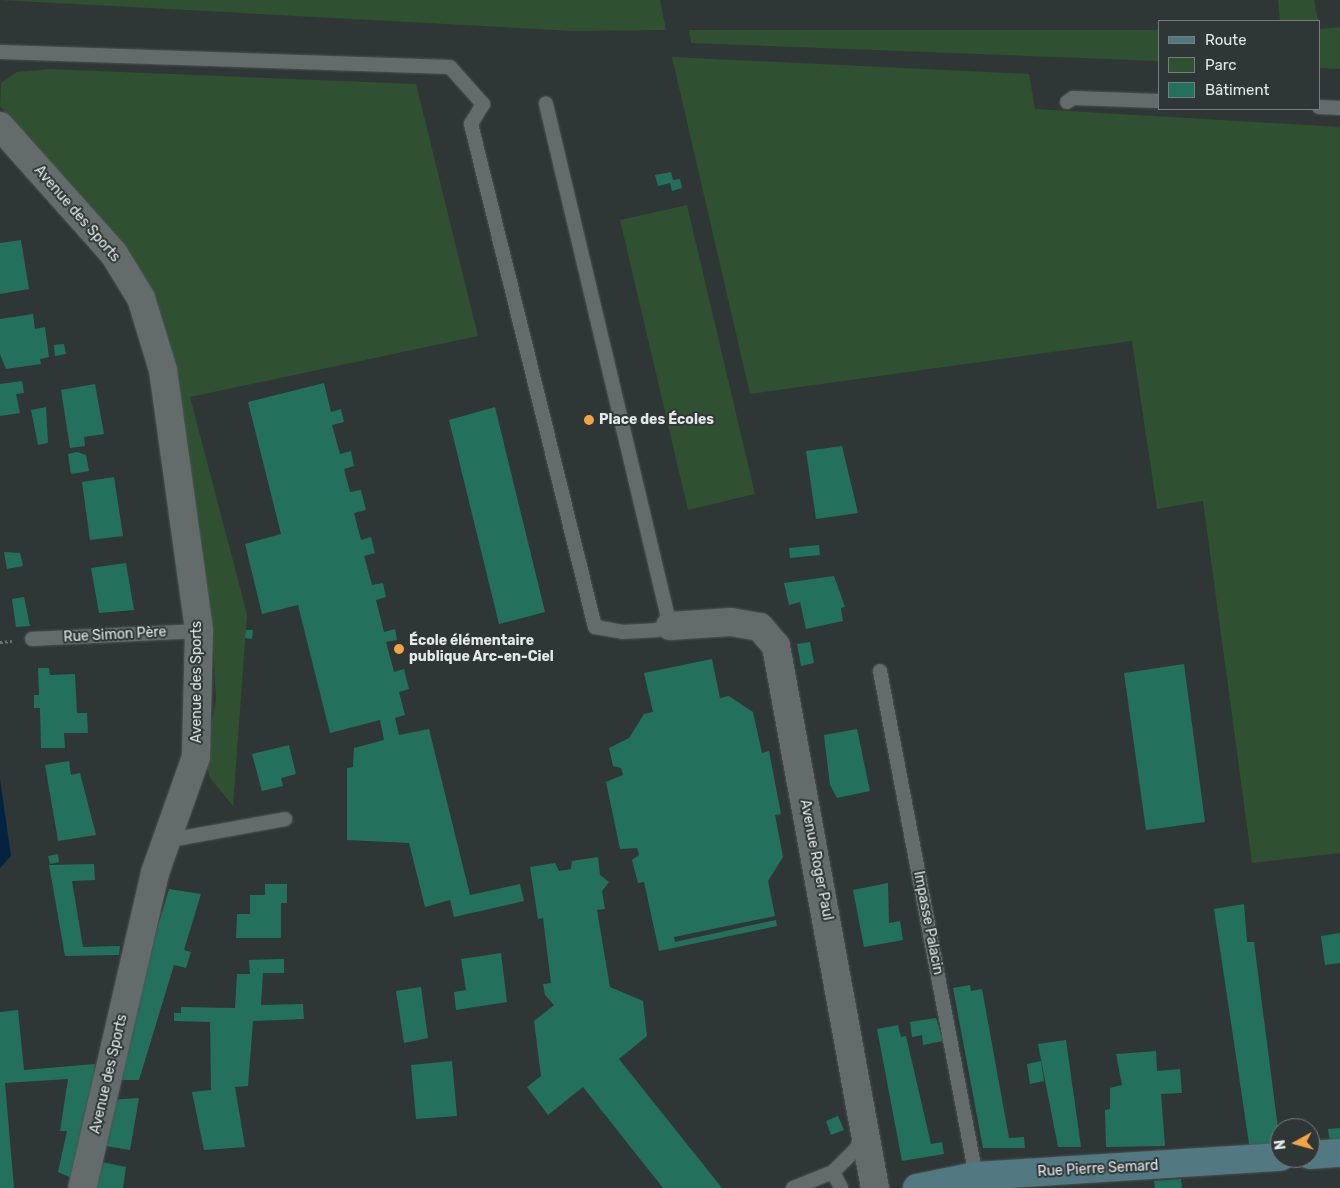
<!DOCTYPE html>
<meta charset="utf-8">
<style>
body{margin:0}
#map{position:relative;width:1340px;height:1188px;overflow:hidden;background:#2f3636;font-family:Rubik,sans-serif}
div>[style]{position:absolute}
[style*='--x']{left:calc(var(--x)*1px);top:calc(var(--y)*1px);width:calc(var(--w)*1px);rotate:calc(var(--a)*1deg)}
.green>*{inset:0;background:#305032}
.water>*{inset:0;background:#032340}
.building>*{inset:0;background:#23715c}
.path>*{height:3px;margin-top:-1.5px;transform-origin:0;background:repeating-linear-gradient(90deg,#6b7171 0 2.5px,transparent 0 5px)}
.roads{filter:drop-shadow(0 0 1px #4c5353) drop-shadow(0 0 1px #4c5353)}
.lane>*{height:14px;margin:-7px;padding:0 7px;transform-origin:7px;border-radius:7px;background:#636b6b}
.street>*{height:28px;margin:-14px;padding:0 14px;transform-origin:14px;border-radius:14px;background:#636b6b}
.secondary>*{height:28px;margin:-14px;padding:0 14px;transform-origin:14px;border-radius:14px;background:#527882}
.dots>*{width:14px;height:14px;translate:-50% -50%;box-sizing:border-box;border:2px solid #2f3636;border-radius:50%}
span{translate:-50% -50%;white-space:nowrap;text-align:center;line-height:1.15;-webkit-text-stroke:4px #2f3636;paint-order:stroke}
.street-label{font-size:14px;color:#e4e8e9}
.poi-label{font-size:14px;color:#e4e8e9;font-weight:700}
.left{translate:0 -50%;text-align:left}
.legend{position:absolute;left:1158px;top:20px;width:162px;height:90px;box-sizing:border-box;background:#2f3636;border:1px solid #777d7e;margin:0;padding:6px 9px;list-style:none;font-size:15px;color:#e4e8e9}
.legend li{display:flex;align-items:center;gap:10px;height:25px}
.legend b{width:25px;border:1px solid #777d7e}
.north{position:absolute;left:1270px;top:1118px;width:50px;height:50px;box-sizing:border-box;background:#2f3636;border:1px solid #777d7e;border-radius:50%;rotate:263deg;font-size:14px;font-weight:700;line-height:20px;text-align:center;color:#e4e8e9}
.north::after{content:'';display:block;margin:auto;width:18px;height:22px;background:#f4a345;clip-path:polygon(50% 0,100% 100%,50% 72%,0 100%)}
</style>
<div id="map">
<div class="green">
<i style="clip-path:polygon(0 0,660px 0,666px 30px,574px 31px)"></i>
<i style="clip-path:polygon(1278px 0,1314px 0,1318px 21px,1280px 21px)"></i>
<i style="clip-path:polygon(1319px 23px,1320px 29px,1340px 27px,1340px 69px,1319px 68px)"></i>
<i style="clip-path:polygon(689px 30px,1159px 30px,1159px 61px,691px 43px)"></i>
<i style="clip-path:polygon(672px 57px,1029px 74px,1035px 109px,1340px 127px,1340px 853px,1252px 863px,1203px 501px,1157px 509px,1132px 341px,750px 394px)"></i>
<i style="clip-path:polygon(49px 69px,416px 84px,478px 336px,190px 397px,247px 614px,233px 806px,210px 778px,205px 758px,216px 701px,212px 620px,174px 374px,142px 275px,106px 225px,0 106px,1px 83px,17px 72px)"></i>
<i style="clip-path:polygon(687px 205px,755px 494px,688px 510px,620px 220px)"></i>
</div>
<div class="water">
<i style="clip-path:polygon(0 779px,11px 856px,0 868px)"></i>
</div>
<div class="building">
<i style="clip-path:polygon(671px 172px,673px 180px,680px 179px,682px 188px,672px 191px,670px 183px,658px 186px,655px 175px)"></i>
<i style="clip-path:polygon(21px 240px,29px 289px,0 294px,0 243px)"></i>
<i style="clip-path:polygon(33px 314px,35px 329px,45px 327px,49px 357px,40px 359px,41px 364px,6px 369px,0 354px,0 319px)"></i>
<i style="clip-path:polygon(64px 344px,66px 354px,55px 356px,54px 345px)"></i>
<i style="clip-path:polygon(22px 381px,24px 393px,16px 394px,20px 413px,0 416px,0 384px)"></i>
<i style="clip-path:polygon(324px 383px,331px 412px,341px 409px,344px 422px,332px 425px,340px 454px,351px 451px,354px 466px,344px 469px,350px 492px,361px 490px,366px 510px,354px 513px,361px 540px,371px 537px,375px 553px,364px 556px,372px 585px,383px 583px,386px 597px,376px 600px,384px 632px,395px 629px,397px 640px,386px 642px,394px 672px,404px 669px,409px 689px,399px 692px,405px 715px,395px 718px,399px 735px,429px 729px,470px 895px,520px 884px,524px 901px,454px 917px,450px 900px,425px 907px,409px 843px,347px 840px,347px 768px,353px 767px,354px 748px,384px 740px,380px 720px,330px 733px,298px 605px,262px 614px,245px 544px,281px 534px,248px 402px)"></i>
<i style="clip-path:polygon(95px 384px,104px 434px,84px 437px,85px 446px,70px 448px,61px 390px)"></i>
<i style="clip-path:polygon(46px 407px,48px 443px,38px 445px,31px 410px)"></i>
<i style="clip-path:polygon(495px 407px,545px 612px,499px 624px,449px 420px)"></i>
<i style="clip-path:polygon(842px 446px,858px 513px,816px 519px,806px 451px)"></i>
<i style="clip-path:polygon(77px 452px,86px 455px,89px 471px,71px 474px,68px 454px)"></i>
<i style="clip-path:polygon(114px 477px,123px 536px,90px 540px,82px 482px)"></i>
<i style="clip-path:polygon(819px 545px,820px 555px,790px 558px,789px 548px)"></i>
<i style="clip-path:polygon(4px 552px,20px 553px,23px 566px,7px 569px)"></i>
<i style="clip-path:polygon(126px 563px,134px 610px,99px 613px,91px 568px)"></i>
<i style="clip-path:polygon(834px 576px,845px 607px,841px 608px,843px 621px,806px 629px,800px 602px,789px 605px,784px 583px)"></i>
<i style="clip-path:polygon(24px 597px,30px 626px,16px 627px,12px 599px)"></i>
<i style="clip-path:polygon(246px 630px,253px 630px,252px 639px,245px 638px)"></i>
<i style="clip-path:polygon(810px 642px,814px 663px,801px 666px,797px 644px)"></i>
<i style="clip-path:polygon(712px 659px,720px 698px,729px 696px,753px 712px,762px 753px,769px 751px,781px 814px,775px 815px,783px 857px,768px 881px,775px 916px,674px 937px,675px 942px,776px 920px,777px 926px,659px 951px,644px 882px,638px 883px,632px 860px,639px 855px,637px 848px,620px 849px,606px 782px,623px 775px,621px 768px,613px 766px,609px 748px,629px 738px,644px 714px,653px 712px,644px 673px)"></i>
<i style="clip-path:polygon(1184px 664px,1205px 822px,1146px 830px,1124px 673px)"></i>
<i style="clip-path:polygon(38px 668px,49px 668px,50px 675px,75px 674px,77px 713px,87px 713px,88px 733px,64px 733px,65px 748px,41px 748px,40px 708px,34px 708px,34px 695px,39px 695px)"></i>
<i style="clip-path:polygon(857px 729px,870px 791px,837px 798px,830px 785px,824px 735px)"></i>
<i style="clip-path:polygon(289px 745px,296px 774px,281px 778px,283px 786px,262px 791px,252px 754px)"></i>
<i style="clip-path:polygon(69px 761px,71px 775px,80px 773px,96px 835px,58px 841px,45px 765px)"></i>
<i style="clip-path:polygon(58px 854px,59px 862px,50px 864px,48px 856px)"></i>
<i style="clip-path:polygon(598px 857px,600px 875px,609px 882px,602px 891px,605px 909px,597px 910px,610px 987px,643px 1001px,647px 1036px,619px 1059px,722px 1188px,663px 1188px,583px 1087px,548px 1115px,527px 1087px,541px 1076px,534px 1021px,554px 1005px,545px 995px,543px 984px,551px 983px,543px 918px,538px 919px,530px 867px,555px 863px,559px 871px,571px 869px,572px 861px)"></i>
<i style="clip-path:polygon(94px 864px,95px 880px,72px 881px,83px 947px,120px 946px,119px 955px,65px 956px,49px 865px)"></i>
<i style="clip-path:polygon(888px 883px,889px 923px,900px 921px,903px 940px,864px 947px,853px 890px)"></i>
<i style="clip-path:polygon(265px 884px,287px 884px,287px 903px,281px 903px,281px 938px,236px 938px,237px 914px,250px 914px,250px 895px,265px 895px)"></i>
<i style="clip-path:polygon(169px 889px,201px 894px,184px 950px,191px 952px,186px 968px,174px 965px,139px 1080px,112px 1080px)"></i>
<i style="clip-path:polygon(1244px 904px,1247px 942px,1254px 942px,1280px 1144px,1250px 1150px,1214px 909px)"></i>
<i style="clip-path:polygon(1340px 933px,1340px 963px,1325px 965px,1321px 936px)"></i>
<i style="clip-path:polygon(501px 953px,507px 1002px,456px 1010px,454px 992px,466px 990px,461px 959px)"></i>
<i style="clip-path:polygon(284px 959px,284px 973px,263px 973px,261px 1005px,303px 1004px,304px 1019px,253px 1021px,248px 1086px,235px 1087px,245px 1147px,204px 1150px,192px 1092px,211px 1090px,210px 1022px,174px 1021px,174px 1013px,181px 1013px,181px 1007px,235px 1008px,237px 974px,250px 974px,249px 960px)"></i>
<i style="clip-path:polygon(970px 985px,971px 991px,982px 989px,1009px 1138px,1024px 1137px,1025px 1148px,983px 1148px,953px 988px)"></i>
<i style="clip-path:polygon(421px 987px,428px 1038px,404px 1043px,396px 991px)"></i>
<i style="clip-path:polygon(18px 1010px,24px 1070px,95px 1064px,94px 1077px,74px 1179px,58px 1172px,67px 1131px,60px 1131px,68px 1079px,5px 1083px,14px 1188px,0 1188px,0 1012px)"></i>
<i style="clip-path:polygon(936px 1018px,943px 1041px,923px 1045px,922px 1035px,912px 1037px,910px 1022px)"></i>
<i style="clip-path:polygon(898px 1025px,901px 1037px,906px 1036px,931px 1144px,942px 1142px,944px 1154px,902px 1161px,877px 1029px)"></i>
<i style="clip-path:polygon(1066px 1040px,1081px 1147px,1058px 1147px,1038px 1044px)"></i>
<i style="clip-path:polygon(1156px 1051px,1157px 1071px,1180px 1069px,1182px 1093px,1161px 1094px,1165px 1146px,1106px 1147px,1105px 1110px,1110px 1109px,1110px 1088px,1122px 1085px,1116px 1054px)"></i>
<i style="clip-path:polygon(452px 1061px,457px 1116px,416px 1119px,411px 1065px)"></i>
<i style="clip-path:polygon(1041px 1061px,1044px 1081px,1030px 1084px,1027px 1064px)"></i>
<i style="clip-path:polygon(139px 1098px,130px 1150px,100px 1145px,109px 1100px)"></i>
<i style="clip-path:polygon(838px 1116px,844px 1130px,831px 1135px,826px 1121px)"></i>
<i style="clip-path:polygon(1340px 1128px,1340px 1143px,1330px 1142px,1328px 1129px)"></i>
<i style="clip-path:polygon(97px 1161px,126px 1167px,123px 1188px,91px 1188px)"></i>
<i style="clip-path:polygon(1181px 1179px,1182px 1188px,1155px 1188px,1154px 1181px)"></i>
</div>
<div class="path">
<i style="--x:0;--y:642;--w:12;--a:-5"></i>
</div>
<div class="roads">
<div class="lane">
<i style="--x:0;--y:52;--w:450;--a:1.9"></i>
<i style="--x:450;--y:67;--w:50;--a:48.3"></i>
<i style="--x:483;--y:104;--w:23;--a:121"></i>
<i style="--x:471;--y:124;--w:518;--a:76.15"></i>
<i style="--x:595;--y:627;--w:27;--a:10"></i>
<i style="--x:622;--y:632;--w:34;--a:-3"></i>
<i style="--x:656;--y:630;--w:15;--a:-16"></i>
<i style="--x:670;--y:626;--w:537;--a:-103.36"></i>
<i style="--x:1067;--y:102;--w:7;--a:-34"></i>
<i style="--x:1073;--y:98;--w:86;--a:2"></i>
<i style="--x:1319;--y:107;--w:21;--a:3"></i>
<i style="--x:32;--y:639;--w:167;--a:-2.7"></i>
<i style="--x:880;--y:671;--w:514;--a:79.24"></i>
<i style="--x:170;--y:840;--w:117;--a:-10.3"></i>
<i style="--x:833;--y:1172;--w:18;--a:63"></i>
<i style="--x:793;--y:1188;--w:43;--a:-21.8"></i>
<i style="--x:833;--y:1172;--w:34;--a:-45"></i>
<i style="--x:857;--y:1148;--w:15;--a:-74"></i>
</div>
<div class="street">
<i style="--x:0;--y:126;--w:171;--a:48.3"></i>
<i style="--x:114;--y:254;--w:52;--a:58.5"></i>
<i style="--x:141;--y:298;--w:75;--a:73"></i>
<i style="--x:163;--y:370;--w:263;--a:82.1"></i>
<i style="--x:199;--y:631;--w:126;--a:91.4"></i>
<i style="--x:196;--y:757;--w:123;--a:109.5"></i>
<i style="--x:155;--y:873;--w:323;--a:103"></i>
<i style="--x:670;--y:626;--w:61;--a:-3.8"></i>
<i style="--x:731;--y:622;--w:29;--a:10"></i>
<i style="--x:760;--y:627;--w:25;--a:50"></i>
<i style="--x:776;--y:646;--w:551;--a:79.65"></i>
</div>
<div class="secondary">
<i style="--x:1310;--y:1155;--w:30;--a:-4"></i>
<i style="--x:917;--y:1188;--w:60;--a:-11.5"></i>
<i style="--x:976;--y:1176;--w:305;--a:-3.6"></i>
</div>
</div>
<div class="dots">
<i style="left:589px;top:420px;background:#f4a345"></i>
<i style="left:399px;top:649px;background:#f4a345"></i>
</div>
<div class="street-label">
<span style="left:77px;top:214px;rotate:49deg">Avenue des Sports</span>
<span style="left:115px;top:635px;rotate:-3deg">Rue Simon Père</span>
<span style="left:197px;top:682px;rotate:-90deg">Avenue des Sports</span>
<span style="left:816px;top:860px;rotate:79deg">Avenue Roger Paul</span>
<span style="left:928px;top:923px;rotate:79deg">Impasse Palacin</span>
<span style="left:109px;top:1074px;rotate:-77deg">Avenue des Sports</span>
<span style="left:1098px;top:1169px;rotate:-3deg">Rue Pierre Semard</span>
</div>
<div class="poi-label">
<span class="left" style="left:599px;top:420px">Place des Écoles</span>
<span class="left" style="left:409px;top:649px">École élémentaire<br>publique Arc-en-Ciel</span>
</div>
<ul class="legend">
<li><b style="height:6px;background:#527882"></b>Route</li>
<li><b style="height:14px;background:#305032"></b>Parc</li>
<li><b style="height:14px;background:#23715c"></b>Bâtiment</li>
</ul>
<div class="north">N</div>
</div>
